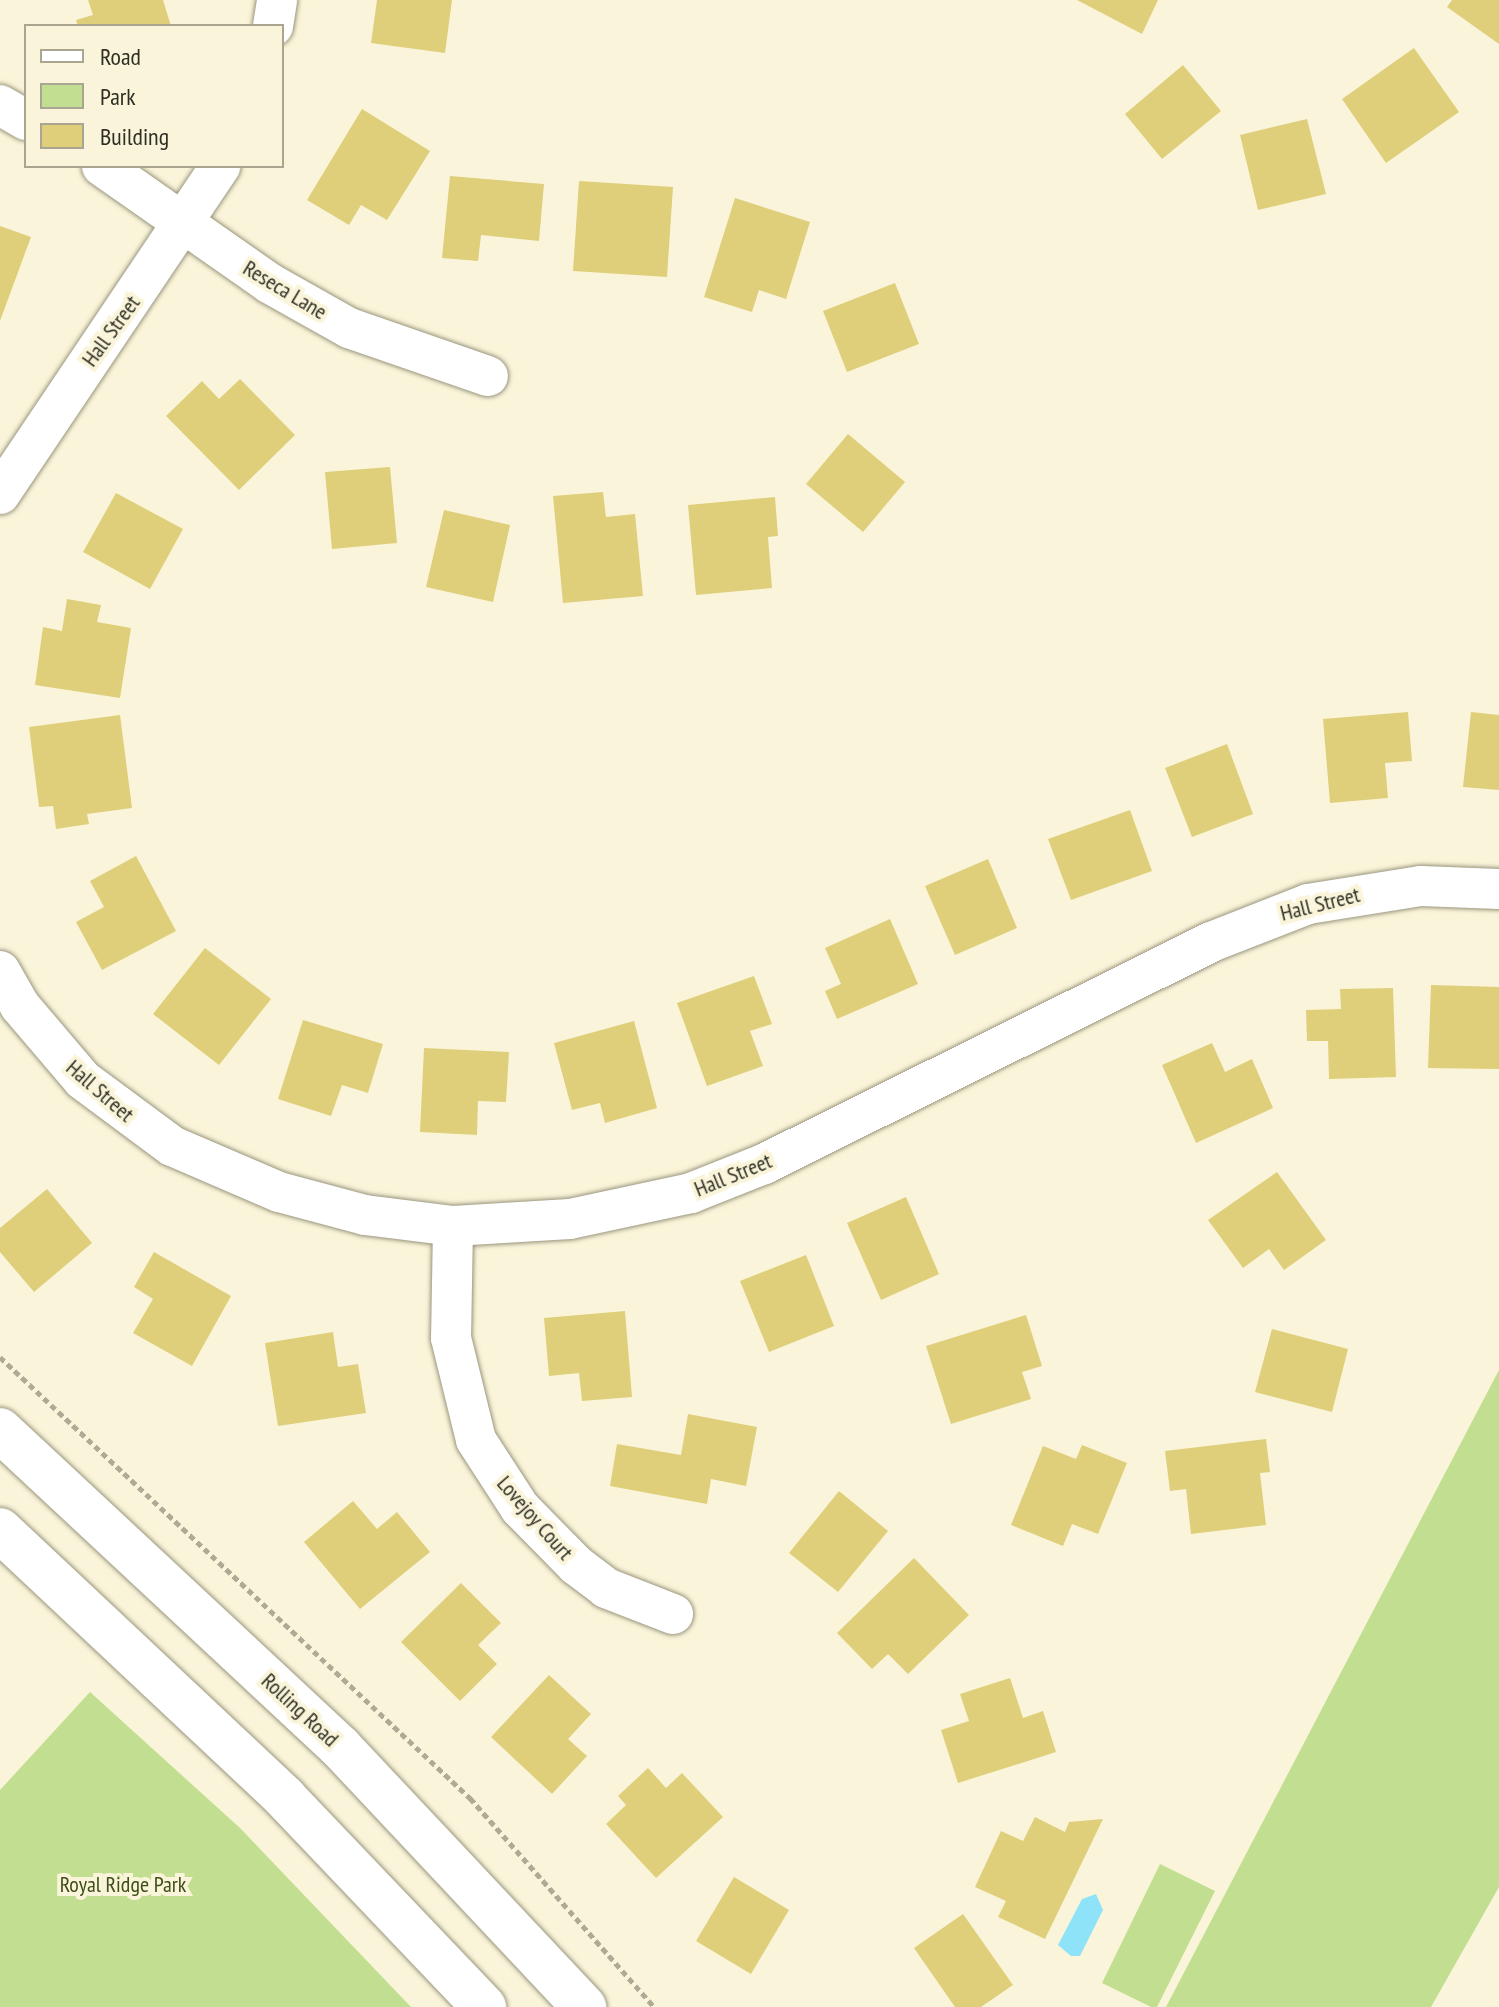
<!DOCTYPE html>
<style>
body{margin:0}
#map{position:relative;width:1499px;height:2007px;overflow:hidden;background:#faf5da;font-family:"PT Sans Narrow",sans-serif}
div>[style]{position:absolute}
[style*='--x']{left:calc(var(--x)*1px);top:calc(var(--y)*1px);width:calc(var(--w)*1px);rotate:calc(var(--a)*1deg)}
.green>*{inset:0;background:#c2de90}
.water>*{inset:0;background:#8fe3f8}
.building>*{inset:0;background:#dfcf7a}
.path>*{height:5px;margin-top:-2.5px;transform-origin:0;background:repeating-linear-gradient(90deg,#aeaa95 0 6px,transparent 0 10px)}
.roads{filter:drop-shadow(0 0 2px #9a967e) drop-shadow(0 0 2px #9a967e)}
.minor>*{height:40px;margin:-20px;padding:0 20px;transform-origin:20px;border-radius:20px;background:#fff}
.primary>*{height:44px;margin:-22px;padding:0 22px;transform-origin:22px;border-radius:22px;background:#fff}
span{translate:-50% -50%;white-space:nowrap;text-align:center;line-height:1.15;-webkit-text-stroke:8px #faf5da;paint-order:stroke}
.street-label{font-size:22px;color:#2f2e24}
.park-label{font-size:22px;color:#3d4e16}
.legend{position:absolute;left:24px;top:24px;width:260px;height:144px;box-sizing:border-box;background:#faf5da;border:2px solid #a9a591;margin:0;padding:10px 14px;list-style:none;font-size:24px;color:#2f2e24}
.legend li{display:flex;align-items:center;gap:16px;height:40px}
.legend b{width:40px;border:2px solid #a9a591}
</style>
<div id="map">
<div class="green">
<i style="clip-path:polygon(1499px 1370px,1499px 1887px,1431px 2007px,1166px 2007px)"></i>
<i style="clip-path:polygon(90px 1692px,240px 1828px,411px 2007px,0 2007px,0 1790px)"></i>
<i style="clip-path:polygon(1160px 1864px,1215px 1891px,1157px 2007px,1151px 2007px,1102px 1983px)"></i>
</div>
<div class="water">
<i style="clip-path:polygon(1096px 1894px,1103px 1910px,1080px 1956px,1071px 1956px,1058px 1945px,1082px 1899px)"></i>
</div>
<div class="building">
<i style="clip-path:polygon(88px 0,163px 0,171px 26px,78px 26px,76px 20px,93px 15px)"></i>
<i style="clip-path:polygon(377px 0,452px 0,445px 53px,371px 43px)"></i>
<i style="clip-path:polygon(1077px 0,1158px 0,1142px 34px)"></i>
<i style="clip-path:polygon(1452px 0,1499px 0,1499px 44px,1447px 7px)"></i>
<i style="clip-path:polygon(1414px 48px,1459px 112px,1386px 163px,1342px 99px)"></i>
<i style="clip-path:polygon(1183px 65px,1221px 111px,1162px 159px,1125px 114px)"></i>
<i style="clip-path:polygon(362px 109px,430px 151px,387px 220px,361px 205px,349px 225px,307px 200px)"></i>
<i style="clip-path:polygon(1307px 119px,1326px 194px,1258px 210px,1240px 135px)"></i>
<i style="clip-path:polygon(450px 176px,544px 184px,539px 241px,481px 235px,478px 261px,442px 258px)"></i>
<i style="clip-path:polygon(579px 181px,673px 187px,667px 277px,573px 271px)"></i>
<i style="clip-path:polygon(735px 198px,810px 222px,786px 299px,759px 290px,752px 312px,704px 297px)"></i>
<i style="clip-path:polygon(0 226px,31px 237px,0 321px)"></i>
<i style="clip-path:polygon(895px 283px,919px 344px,847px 372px,823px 311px)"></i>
<i style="clip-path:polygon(240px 379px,295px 435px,239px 490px,166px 416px,202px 381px,219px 399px)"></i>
<i style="clip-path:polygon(848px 434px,905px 482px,863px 532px,806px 484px)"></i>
<i style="clip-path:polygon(390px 467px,397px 543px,332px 549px,325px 472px)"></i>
<i style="clip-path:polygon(603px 492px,606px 517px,635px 514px,643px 596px,563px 603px,553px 496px)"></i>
<i style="clip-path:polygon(116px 493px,183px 529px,150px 589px,83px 552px)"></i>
<i style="clip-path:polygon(775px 497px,778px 536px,768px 537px,772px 588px,696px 595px,688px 505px)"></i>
<i style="clip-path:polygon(444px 510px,510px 525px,493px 602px,426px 587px)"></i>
<i style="clip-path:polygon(67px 599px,101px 605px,97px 622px,131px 628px,120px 698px,35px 685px,43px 627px,62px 631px)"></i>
<i style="clip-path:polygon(1408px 712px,1412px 761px,1385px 763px,1388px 798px,1330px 803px,1323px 719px)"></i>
<i style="clip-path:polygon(1471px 712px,1499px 715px,1499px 790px,1463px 787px)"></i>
<i style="clip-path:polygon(120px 715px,132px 808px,87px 814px,89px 824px,56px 829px,53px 806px,39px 807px,29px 727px)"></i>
<i style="clip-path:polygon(1227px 744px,1253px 814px,1192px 837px,1165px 768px)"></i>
<i style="clip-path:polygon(1130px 810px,1152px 871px,1071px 900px,1048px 839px)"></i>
<i style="clip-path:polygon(136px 856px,176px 931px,102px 970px,76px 922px,104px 907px,90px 881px)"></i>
<i style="clip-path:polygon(988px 859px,1017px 928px,955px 955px,925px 886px)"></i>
<i style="clip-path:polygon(890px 919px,918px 984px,837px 1019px,825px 991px,841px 984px,825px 948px)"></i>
<i style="clip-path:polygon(205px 948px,271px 999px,219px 1065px,153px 1014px)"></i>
<i style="clip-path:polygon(754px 976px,772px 1024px,750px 1031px,763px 1066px,707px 1086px,677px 1003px)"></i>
<i style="clip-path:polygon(1431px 985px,1499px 987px,1499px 1069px,1428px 1068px)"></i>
<i style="clip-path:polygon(1393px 988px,1396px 1077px,1329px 1079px,1328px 1041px,1307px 1041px,1306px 1010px,1341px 1009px,1340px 989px)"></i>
<i style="clip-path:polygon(303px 1020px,383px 1044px,368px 1093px,342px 1085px,331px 1116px,278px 1099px)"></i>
<i style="clip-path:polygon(634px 1021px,657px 1108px,605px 1123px,600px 1103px,572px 1110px,554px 1043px)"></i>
<i style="clip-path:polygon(1212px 1043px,1225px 1072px,1252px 1059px,1273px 1108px,1196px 1143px,1162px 1065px)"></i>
<i style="clip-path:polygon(424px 1048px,509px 1052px,506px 1102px,478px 1101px,477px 1135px,420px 1132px)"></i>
<i style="clip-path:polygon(1277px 1172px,1326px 1240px,1284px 1270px,1269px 1249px,1243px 1268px,1208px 1220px)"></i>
<i style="clip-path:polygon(47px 1189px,92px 1243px,34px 1292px,0 1252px,0 1228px)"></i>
<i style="clip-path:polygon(906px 1197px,939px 1274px,881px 1300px,847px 1223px)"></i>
<i style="clip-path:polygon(154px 1252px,231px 1296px,192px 1366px,133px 1333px,153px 1299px,134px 1287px)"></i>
<i style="clip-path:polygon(806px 1255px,834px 1326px,769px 1352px,740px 1281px)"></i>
<i style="clip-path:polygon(625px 1311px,632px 1397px,582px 1401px,579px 1373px,549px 1376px,544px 1318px)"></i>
<i style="clip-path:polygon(1026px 1315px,1042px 1366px,1022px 1372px,1031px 1399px,951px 1424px,926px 1346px)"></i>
<i style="clip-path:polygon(1272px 1329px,1348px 1349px,1332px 1412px,1255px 1392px)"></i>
<i style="clip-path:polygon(333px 1332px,338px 1367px,358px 1364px,366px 1413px,278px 1426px,265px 1343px)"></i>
<i style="clip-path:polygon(688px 1414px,757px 1427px,746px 1486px,711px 1479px,707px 1504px,610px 1486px,617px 1444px,681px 1455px)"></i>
<i style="clip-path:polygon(1266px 1439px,1270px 1472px,1260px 1473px,1266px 1525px,1191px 1534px,1186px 1489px,1170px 1491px,1165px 1451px)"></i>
<i style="clip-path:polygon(1082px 1445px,1127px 1463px,1098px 1534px,1072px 1524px,1063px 1546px,1011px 1525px,1043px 1446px,1076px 1459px)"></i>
<i style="clip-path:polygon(839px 1491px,888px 1531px,838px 1592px,789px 1553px)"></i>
<i style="clip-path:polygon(353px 1501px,377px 1529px,397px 1512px,430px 1552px,360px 1609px,304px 1542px)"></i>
<i style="clip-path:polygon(914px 1558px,969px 1615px,908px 1674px,888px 1654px,872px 1669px,837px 1633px)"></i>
<i style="clip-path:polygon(461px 1583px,501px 1623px,478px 1645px,497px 1664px,460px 1701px,401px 1642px)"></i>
<i style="clip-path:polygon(549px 1675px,591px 1714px,568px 1739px,587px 1756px,552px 1794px,491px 1737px)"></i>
<i style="clip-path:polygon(1010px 1678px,1023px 1718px,1043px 1711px,1056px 1752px,958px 1783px,941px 1730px,969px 1721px,960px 1694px)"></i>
<i style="clip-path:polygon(648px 1768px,666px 1788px,682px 1773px,723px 1817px,656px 1878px,606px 1824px,626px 1805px,618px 1796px)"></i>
<i style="clip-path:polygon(1035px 1817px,1065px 1832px,1069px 1822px,1103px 1819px,1045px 1939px,998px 1917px,1006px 1901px,975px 1887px,1001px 1831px,1023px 1841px)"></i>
<i style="clip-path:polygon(734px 1877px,789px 1910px,751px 1974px,696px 1941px)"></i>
<i style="clip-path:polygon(963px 1914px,1013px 1985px,981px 2007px,955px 2007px,914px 1948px)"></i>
</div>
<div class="path">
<i style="--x:0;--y:1357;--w:645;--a:43.18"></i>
<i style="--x:470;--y:1798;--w:278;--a:48.6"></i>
</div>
<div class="roads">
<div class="minor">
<i style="--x:273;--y:26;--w:26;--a:-81"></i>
<i style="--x:0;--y:105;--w:30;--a:30"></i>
<i style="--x:102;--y:166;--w:204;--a:35"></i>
<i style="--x:269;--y:283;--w:92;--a:29.4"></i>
<i style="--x:349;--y:328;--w:147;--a:19.1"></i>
<i style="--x:0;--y:494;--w:395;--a:-56.1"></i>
<i style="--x:0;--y:971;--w:40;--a:60.3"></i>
<i style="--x:20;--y:1006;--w:97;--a:49.6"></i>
<i style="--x:83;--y:1080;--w:111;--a:36.6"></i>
<i style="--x:172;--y:1146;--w:116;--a:23.3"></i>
<i style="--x:279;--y:1192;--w:89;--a:15"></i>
<i style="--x:365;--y:1215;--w:89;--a:7.1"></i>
<i style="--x:453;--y:1226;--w:117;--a:-3.4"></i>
<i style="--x:570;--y:1219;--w:124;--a:-12.1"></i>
<i style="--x:691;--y:1193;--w:79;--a:-21.7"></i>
<i style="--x:764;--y:1164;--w:499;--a:-26.4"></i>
<i style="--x:1211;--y:942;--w:104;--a:-21.4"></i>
<i style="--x:1308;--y:904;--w:114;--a:-9.1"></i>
<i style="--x:1421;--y:886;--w:78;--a:2.2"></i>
<i style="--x:453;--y:1226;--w:112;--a:91"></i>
<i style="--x:451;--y:1338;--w:105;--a:76.2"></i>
<i style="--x:476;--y:1440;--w:81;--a:57.1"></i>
<i style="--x:520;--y:1508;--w:80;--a:45.5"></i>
<i style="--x:576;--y:1565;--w:38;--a:37"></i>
<i style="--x:606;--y:1588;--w:72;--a:21.2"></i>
</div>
<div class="primary">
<i style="--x:0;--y:1430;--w:465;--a:43"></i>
<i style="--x:340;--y:1747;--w:357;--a:46.8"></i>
<i style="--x:0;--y:1530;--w:391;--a:43.2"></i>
<i style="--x:285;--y:1798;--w:289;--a:46.4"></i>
</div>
</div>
<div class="street-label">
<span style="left:285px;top:290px;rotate:31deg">Reseca Lane</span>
<span style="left:111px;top:331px;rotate:-54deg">Hall Street</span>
<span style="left:1320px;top:904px;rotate:-14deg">Hall Street</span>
<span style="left:100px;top:1091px;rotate:41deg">Hall Street</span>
<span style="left:733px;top:1175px;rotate:-22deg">Hall Street</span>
<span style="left:535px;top:1518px;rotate:49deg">Lovejoy Court</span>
<span style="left:300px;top:1710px;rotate:43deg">Rolling Road</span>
</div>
<div class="park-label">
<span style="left:123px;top:1885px">Royal Ridge Park</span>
</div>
<ul class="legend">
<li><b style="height:10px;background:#fff"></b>Road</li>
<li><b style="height:22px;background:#c2de90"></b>Park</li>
<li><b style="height:22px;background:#dfcf7a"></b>Building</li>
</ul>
</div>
